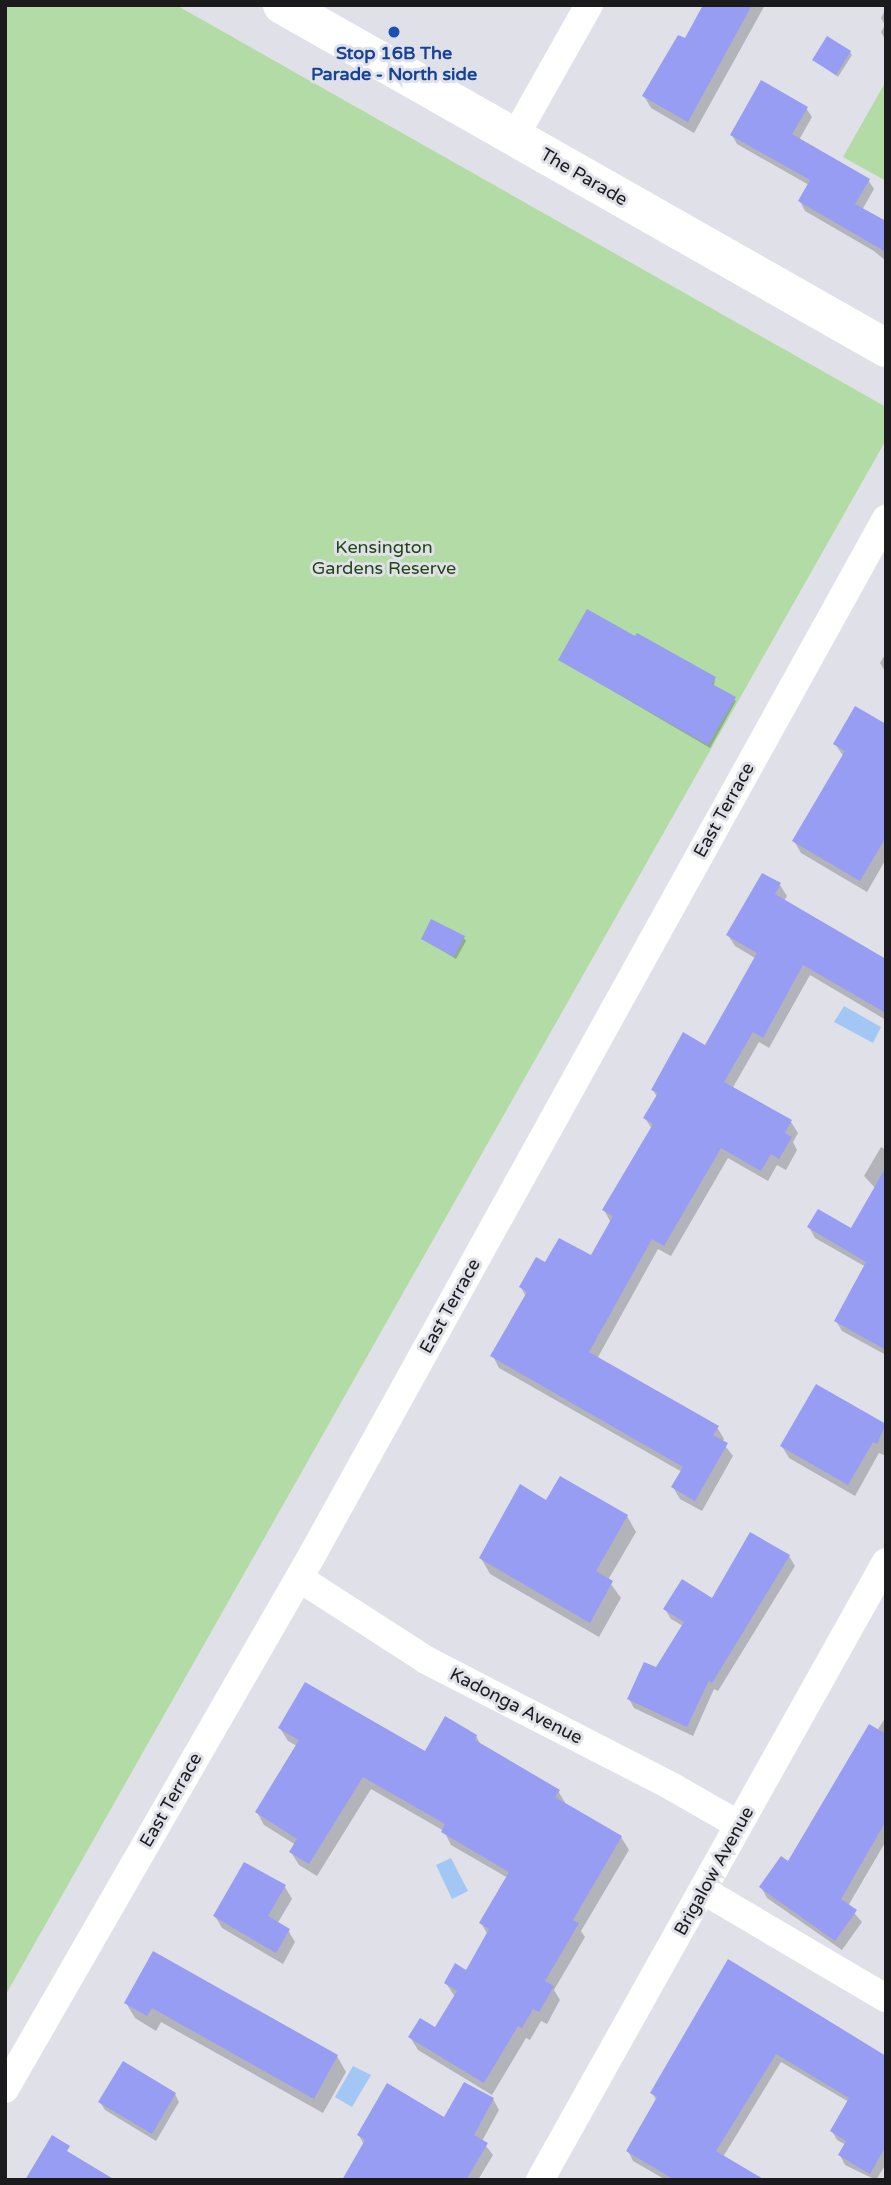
<!DOCTYPE html>
<style>
body{margin:0}
#map{position:relative;width:891px;height:2185px;overflow:hidden;background:#e0e1e8;font-family:"Varela Round",sans-serif}
div>[style]{position:absolute}
[style*='--x']{left:calc(var(--x)*1px);top:calc(var(--y)*1px);width:calc(var(--w)*1px);rotate:calc(var(--a)*1deg)}
.green>*{inset:0;background:#b2dba5}
.water>*{inset:0;background:#a3c7f4}
.shadow>*{inset:0;background:#0003}
.building>*{inset:0;background:#979df2}
.street>*{height:28px;margin:-14px;padding:0 14px;transform-origin:14px;border-radius:14px;background:#fff}
.secondary>*{height:38px;margin:-19px;padding:0 19px;transform-origin:19px;border-radius:19px;background:#fff}
.dots>*{width:19px;height:19px;translate:-50% -50%;box-sizing:border-box;border:4px solid #e0e1e8;border-radius:50%}
span{translate:-50% -50%;white-space:nowrap;text-align:center;line-height:1.15;-webkit-text-stroke:6px #e0e1e8;paint-order:stroke}
.transit-label{font-size:18px;color:#164399;font-weight:700}
.street-label{font-size:18px;color:#1b1b1d}
.park-label{font-size:18px;color:#204611}
.frame{position:absolute;inset:0;border:7px solid #1b1b1d;pointer-events:none}
</style>
<div id="map">
<div class="green">
<i style="clip-path:polygon(5px 5px,176px 5px,886px 407px,886px 440px,5px 1996px)"></i>
<i style="clip-path:polygon(886px 81px,886px 181px,843px 157px)"></i>
</div>
<div class="water">
<i style="clip-path:polygon(844px 1006px,881px 1027px,873px 1043px,834px 1022px)"></i>
<i style="clip-path:polygon(451px 1858px,468px 1891px,452px 1899px,436px 1865px)"></i>
<i style="clip-path:polygon(353px 2066px,371px 2075px,352px 2107px,335px 2097px)"></i>
</div>
<div class="shadow">
<i style="clip-path:polygon(705px 5px,765px 5px,694px 133px,651px 108px,644px 96px,685px 40px)"></i>
<i style="clip-path:polygon(886px 8px,886px 41px,881px 32px,885px 25px,881px 18px)"></i>
<i style="clip-path:polygon(850px 52px,852px 55px,838px 77px,814px 60px)"></i>
<i style="clip-path:polygon(806px 108px,812px 117px,799px 140px,868px 180px,874px 189px,862px 210px,886px 223px,886px 261px,874px 251px,805px 211px,800px 201px,809px 185px,737px 144px,732px 135px)"></i>
<i style="clip-path:polygon(886px 653px,886px 673px,880px 663px)"></i>
<i style="clip-path:polygon(560px 660px,715px 679px,714px 686px,736px 701px,710px 748px)"></i>
<i style="clip-path:polygon(886px 726px,886px 859px,867px 892px,801px 853px,794px 841px,844px 757px,835px 744px)"></i>
<i style="clip-path:polygon(780px 885px,787px 896px,784px 901px,886px 961px,886px 1020px,810px 975px,769px 1048px,759px 1042px,732px 1089px,791px 1122px,798px 1133px,793px 1142px,797px 1150px,786px 1170px,777px 1165px,768px 1181px,728px 1158px,671px 1256px,658px 1249px,597px 1359px,717px 1427px,724px 1439px,722px 1442px,733px 1456px,702px 1511px,680px 1499px,673px 1487px,682px 1472px,499px 1368px,493px 1356px,526px 1297px,521px 1287px,546px 1264px,591px 1258px,611px 1223px,604px 1210px,652px 1129px,645px 1118px,657px 1097px,653px 1090px,705px 1047px,755px 958px,735px 946px,728px 935px)"></i>
<i style="clip-path:polygon(464px 938px,466px 941px,456px 959px,423px 939px)"></i>
<i style="clip-path:polygon(881px 1147px,886px 1150px,886px 1355px,842px 1331px,836px 1321px,866px 1267px,815px 1238px,809px 1227px,852px 1230px,876px 1189px,864px 1176px)"></i>
<i style="clip-path:polygon(817px 1386px,886px 1426px,886px 1453px,884px 1455px,879px 1453px,855px 1496px,789px 1458px,782px 1446px)"></i>
<i style="clip-path:polygon(547px 1502px,627px 1516px,636px 1532px,608px 1580px,621px 1598px,599px 1637px,490px 1574px,481px 1558px)"></i>
<i style="clip-path:polygon(789px 1556px,795px 1566px,718px 1691px,714px 1689px,693px 1736px,634px 1708px,629px 1699px,656px 1669px,683px 1626px,671px 1619px,665px 1609px,713px 1601px)"></i>
<i style="clip-path:polygon(886px 1717px,886px 1841px,848px 1906px,862px 1922px,842px 1950px,767px 1898px,761px 1887px,788px 1864px)"></i>
<i style="clip-path:polygon(280px 1728px,426px 1753px,476px 1736px,482px 1747px,558px 1791px,566px 1804px,621px 1837px,629px 1850px,581px 1931px,585px 1937px,554px 1990px,560px 2000px,547px 2024px,541px 2021px,530px 2040px,526px 2038px,492px 2095px,418px 2050px,410px 2037px,436px 2029px,455px 1997px,446px 1983px,467px 1972px,488px 1935px,481px 1923px,508px 1878px,451px 1845px,444px 1831px,371px 1789px,317px 1876px,299px 1865px,291px 1852px,296px 1845px,264px 1825px,257px 1812px,297px 1746px,288px 1741px)"></i>
<i style="clip-path:polygon(285px 1887px,292px 1899px,277px 1924px,288px 1930px,295px 1942px,283px 1964px,222px 1928px,215px 1916px)"></i>
<i style="clip-path:polygon(154px 1953px,337px 2056px,346px 2072px,323px 2113px,161px 2022px,156px 2031px,135px 2018px,126px 2003px)"></i>
<i style="clip-path:polygon(729px 1962px,886px 2058px,886px 2164px,876px 2180px,845px 2165px,840px 2155px,846px 2145px,837px 2140px,832px 2131px,849px 2102px,781px 2062px,723px 2157px,762px 2180px,666px 2180px,633px 2161px,628px 2151px,657px 2101px,652px 2093px)"></i>
<i style="clip-path:polygon(175px 2094px,179px 2102px,156px 2141px,105px 2110px,100px 2102px)"></i>
<i style="clip-path:polygon(493px 2099px,499px 2110px,482px 2141px,493px 2155px,478px 2180px,344px 2180px,364px 2145px,359px 2135px,445px 2120px)"></i>
</div>
<div class="building">
<i style="clip-path:polygon(703px 5px,752px 5px,688px 122px,642px 96px,678px 35px,685px 38px)"></i>
<i style="clip-path:polygon(827px 36px,851px 51px,836px 75px,812px 60px)"></i>
<i style="clip-path:polygon(761px 80px,808px 107px,792px 134px,870px 179px,855px 204px,886px 221px,886px 252px,798px 201px,810px 180px,730px 135px)"></i>
<i style="clip-path:polygon(587px 609px,635px 636px,637px 633px,716px 677px,712px 684px,736px 697px,708px 745px,558px 660px)"></i>
<i style="clip-path:polygon(855px 706px,886px 724px,886px 837px,860px 881px,792px 841px,845px 751px,833px 744px)"></i>
<i style="clip-path:polygon(762px 873px,781px 883px,775px 894px,886px 959px,886px 1013px,803px 965px,763px 1038px,753px 1032px,724px 1082px,792px 1120px,785px 1133px,792px 1137px,779px 1159px,771px 1154px,761px 1171px,721px 1148px,664px 1246px,652px 1239px,589px 1352px,719px 1426px,713px 1435px,728px 1443px,695px 1501px,671px 1487px,683px 1467px,490px 1356px,527px 1292px,519px 1287px,536px 1257px,545px 1262px,559px 1238px,591px 1255px,613px 1216px,602px 1210px,653px 1124px,643px 1118px,658px 1093px,651px 1090px,683px 1032px,705px 1045px,757px 953px,726px 935px)"></i>
<i style="clip-path:polygon(431px 919px,465px 936px,454px 957px,421px 939px)"></i>
<i style="clip-path:polygon(886px 1167px,886px 1350px,834px 1321px,866px 1262px,807px 1227px,818px 1209px,851px 1228px)"></i>
<i style="clip-path:polygon(816px 1384px,886px 1424px,877px 1444px,873px 1442px,848px 1485px,780px 1446px)"></i>
<i style="clip-path:polygon(560px 1476px,628px 1515px,596px 1571px,613px 1581px,590px 1623px,479px 1558px,520px 1484px,546px 1500px)"></i>
<i style="clip-path:polygon(750px 1532px,790px 1555px,712px 1683px,709px 1680px,687px 1727px,627px 1699px,644px 1662px,656px 1667px,684px 1622px,663px 1609px,682px 1579px,712px 1598px)"></i>
<i style="clip-path:polygon(305px 1682px,425px 1751px,445px 1716px,477px 1735px,475px 1740px,560px 1790px,555px 1797px,622px 1836px,573px 1920px,579px 1923px,545px 1981px,554px 1986px,539px 2012px,533px 2009px,522px 2028px,518px 2026px,484px 2083px,408px 2037px,420px 2018px,435px 2027px,457px 1991px,444px 1983px,455px 1963px,466px 1970px,489px 1929px,479px 1923px,509px 1872px,441px 1832px,445px 1824px,363px 1777px,309px 1864px,289px 1852px,297px 1839px,255px 1812px,299px 1740px,278px 1728px)"></i>
<i style="clip-path:polygon(869px 1724px,886px 1734px,886px 1821px,841px 1899px,857px 1910px,835px 1941px,759px 1887px,781px 1856px,788px 1861px)"></i>
<i style="clip-path:polygon(244px 1862px,286px 1885px,268px 1916px,290px 1929px,276px 1953px,213px 1916px)"></i>
<i style="clip-path:polygon(153px 1951px,338px 2055px,314px 2099px,152px 2008px,147px 2016px,124px 2003px)"></i>
<i style="clip-path:polygon(728px 1959px,886px 2056px,886px 2146px,870px 2174px,838px 2155px,846px 2141px,830px 2131px,849px 2098px,776px 2054px,716px 2151px,765px 2180px,675px 2180px,626px 2151px,657px 2097px,650px 2093px)"></i>
<i style="clip-path:polygon(123px 2061px,176px 2093px,152px 2134px,98px 2102px)"></i>
<i style="clip-path:polygon(464px 2082px,494px 2098px,474px 2135px,488px 2143px,466px 2180px,342px 2180px,365px 2140px,357px 2135px,387px 2083px,444px 2117px)"></i>
<i style="clip-path:polygon(52px 2135px,70px 2146px,67px 2151px,115px 2180px,25px 2180px)"></i>
</div>
<div class="street">
<i style="--x:514;--y:138;--w:153;--a:-60.6"></i>
<i style="--x:299;--y:1578;--w:151;--a:32.8"></i>
<i style="--x:426;--y:1660;--w:276;--a:27.2"></i>
<i style="--x:671;--y:1786;--w:78;--a:29.8"></i>
<i style="--x:704;--y:1891;--w:211;--a:30.5"></i>
<i style="--x:5;--y:2089;--w:614;--a:-60.09"></i>
<i style="--x:311;--y:1557;--w:1187;--a:-61.02"></i>
<i style="--x:540;--y:2180;--w:708;--a:-60.76"></i>
</div>
<div class="secondary">
<i style="--x:282;--y:5;--w:695;--a:29.59"></i>
</div>
<div class="dots">
<i style="left:394px;top:32px;background:#1a4fb4"></i>
</div>
<div class="transit-label">
<span style="left:394px;top:64px">Stop 16B The<br>Parade - North side</span>
</div>
<div class="street-label">
<span style="left:584px;top:177px;rotate:30deg">The Parade</span>
<span style="left:724px;top:810px;rotate:-61deg">East Terrace</span>
<span style="left:450px;top:1306px;rotate:-61deg">East Terrace</span>
<span style="left:516px;top:1706px;rotate:27deg">Kadonga Avenue</span>
<span style="left:171px;top:1800px;rotate:-60deg">East Terrace</span>
<span style="left:714px;top:1871px;rotate:-61deg">Brigalow Avenue</span>
</div>
<div class="park-label">
<span style="left:384px;top:558px">Kensington<br>Gardens Reserve</span>
</div>
<div class="frame"></div>
</div>
